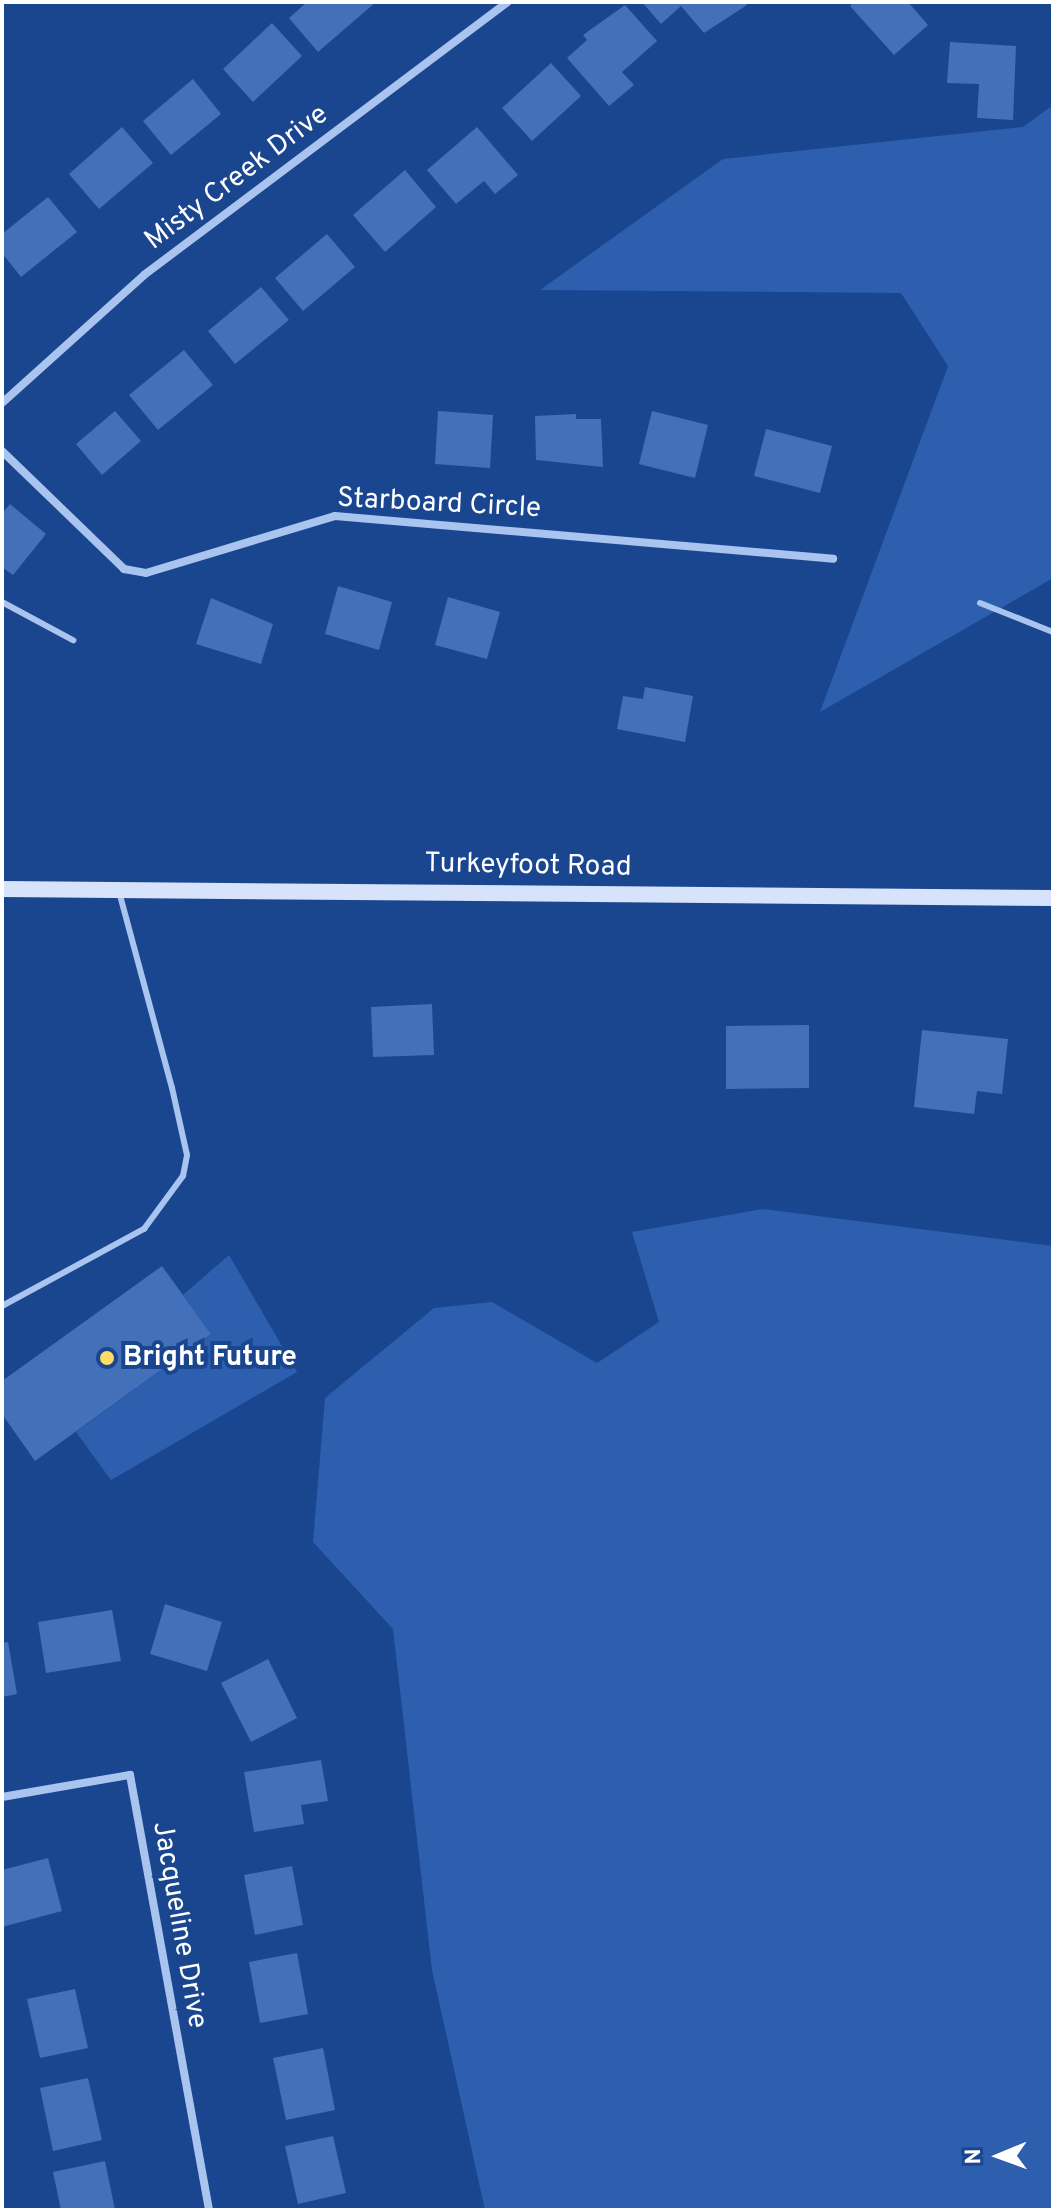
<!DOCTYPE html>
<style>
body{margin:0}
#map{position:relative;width:1055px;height:2212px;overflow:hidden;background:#1a4690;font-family:Overpass,sans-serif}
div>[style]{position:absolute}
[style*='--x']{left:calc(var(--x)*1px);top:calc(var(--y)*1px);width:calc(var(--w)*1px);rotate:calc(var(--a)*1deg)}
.green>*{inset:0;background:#2d5fae}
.building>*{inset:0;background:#4370b8}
.service>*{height:6px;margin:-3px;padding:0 3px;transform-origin:3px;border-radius:3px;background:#a9c4ee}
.minor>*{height:8px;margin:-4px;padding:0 4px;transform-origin:4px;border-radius:4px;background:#a9c4ee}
.secondary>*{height:16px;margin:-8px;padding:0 8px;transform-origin:8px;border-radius:8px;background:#d6e3fa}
.dots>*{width:22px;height:22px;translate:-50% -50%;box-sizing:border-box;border:4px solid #1a4690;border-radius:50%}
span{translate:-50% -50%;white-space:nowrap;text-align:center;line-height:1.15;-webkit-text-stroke:8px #1a4690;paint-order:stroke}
.street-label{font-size:28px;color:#fff}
.poi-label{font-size:28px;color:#fff;font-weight:700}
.left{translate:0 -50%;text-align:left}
.frame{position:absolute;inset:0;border:4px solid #fff;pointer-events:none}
.north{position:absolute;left:959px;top:2116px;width:80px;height:80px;-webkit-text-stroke:6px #1a4690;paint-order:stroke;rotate:269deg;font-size:22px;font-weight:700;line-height:32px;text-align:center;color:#fff}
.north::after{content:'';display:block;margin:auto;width:28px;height:36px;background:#fff;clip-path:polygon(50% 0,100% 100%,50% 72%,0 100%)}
</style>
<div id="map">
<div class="green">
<i style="clip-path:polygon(1053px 105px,1053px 578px,820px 712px,948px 366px,901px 293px,540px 290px,723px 159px,1023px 127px)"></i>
<i style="clip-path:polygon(763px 1209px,1053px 1246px,1053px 2210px,485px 2210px,432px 1970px,393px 1629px,313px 1542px,325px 1398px,434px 1308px,492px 1302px,597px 1363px,659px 1322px,632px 1232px)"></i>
<i style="clip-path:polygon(229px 1255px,297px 1372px,111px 1480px,76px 1432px,211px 1334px,183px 1295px)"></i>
</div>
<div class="building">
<i style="clip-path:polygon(307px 2px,376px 2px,318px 52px,289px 18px)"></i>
<i style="clip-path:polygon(642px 2px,744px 2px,747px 5px,704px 33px,681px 6px,661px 24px)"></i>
<i style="clip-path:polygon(854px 2px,908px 2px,928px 25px,894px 55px,850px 6px)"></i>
<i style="clip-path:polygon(625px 5px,657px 41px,622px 72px,634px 85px,609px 106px,567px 58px,587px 40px,583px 35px)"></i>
<i style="clip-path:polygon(272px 23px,302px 56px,253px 102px,223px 69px)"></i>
<i style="clip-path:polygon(950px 42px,1016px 46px,1013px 120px,977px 118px,979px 84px,947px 83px)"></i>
<i style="clip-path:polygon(551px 63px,581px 96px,532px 141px,502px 108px)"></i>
<i style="clip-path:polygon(193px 79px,221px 114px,171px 155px,143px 121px)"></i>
<i style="clip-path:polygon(122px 127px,153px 163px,99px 209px,69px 174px)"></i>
<i style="clip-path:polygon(477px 127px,518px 175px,495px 194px,484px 181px,456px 204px,427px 170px)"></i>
<i style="clip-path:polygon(405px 170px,436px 207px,385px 252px,353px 215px)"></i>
<i style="clip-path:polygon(48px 197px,77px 232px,21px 277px,2px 253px,2px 234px)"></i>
<i style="clip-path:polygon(327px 234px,355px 267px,303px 311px,275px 278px)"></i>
<i style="clip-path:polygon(261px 287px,289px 320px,235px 364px,208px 331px)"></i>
<i style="clip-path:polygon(184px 350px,213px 385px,158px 430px,129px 395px)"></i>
<i style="clip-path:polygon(115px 411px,141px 441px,102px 475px,76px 444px)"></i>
<i style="clip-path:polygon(438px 411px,493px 415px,490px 468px,435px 464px)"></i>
<i style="clip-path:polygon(652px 411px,708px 425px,695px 478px,639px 464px)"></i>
<i style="clip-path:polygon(576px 414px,576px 419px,601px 419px,603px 467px,536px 460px,535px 416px)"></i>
<i style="clip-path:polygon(766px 429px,832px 446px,820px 493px,754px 476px)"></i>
<i style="clip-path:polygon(10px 504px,46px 534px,13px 575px,2px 567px,2px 514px)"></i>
<i style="clip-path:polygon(338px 586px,392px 602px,379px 650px,325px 634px)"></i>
<i style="clip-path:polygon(448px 597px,500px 612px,487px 659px,435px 645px)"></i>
<i style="clip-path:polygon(211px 598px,273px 624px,261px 664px,196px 644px)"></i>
<i style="clip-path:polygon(645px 687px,693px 696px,685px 742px,617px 729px,623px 696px,643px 699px)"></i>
<i style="clip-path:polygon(432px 1004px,434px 1055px,373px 1057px,371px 1007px)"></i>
<i style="clip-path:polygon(809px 1025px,809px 1088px,726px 1089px,726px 1026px)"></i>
<i style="clip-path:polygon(922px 1030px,1008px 1039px,1002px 1094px,977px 1091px,974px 1114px,914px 1107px)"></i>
<i style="clip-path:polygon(162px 1266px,211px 1334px,35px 1461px,2px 1414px,2px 1381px)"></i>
<i style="clip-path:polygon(165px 1604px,222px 1622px,207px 1671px,150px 1654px)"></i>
<i style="clip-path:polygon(112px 1610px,121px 1661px,46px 1673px,38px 1622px)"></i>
<i style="clip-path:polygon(8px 1642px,17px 1694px,2px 1697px,2px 1643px)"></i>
<i style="clip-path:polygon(268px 1659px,297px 1718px,251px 1742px,221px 1683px)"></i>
<i style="clip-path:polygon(321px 1760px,328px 1801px,301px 1805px,304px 1824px,254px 1832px,244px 1772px)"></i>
<i style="clip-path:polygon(48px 1858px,62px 1911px,2px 1927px,2px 1870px)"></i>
<i style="clip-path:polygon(292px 1866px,303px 1925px,255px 1935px,244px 1875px)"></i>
<i style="clip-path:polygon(297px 1953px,308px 2014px,260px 2023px,249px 1962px)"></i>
<i style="clip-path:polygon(75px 1989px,88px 2048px,40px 2058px,27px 1999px)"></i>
<i style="clip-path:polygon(323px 2048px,335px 2110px,286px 2120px,273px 2058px)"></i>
<i style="clip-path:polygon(88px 2078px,102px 2140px,53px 2151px,40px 2088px)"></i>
<i style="clip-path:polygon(333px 2136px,346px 2193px,298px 2204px,285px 2146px)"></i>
<i style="clip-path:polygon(105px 2161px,115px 2210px,61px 2210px,53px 2172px)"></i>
</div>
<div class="service">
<i style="--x:2;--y:602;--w:81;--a:28.2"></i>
<i style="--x:980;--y:603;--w:79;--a:21.7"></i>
<i style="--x:2;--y:1306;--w:162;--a:-28.5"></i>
<i style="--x:144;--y:1229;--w:66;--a:-53.7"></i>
<i style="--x:183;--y:1176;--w:21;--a:-79"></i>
<i style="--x:187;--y:1155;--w:69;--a:-102.6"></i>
<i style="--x:172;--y:1088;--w:204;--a:-105.1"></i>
</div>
<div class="minor">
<i style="--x:2;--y:403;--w:191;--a:-42"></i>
<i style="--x:144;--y:275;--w:455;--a:-36.9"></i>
<i style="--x:2;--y:451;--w:170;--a:44"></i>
<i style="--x:124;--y:569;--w:22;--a:10"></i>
<i style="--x:146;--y:573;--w:197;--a:-16.8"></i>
<i style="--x:335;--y:516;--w:500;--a:4.9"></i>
<i style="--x:2;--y:1797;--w:130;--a:-9.8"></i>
<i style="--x:130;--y:1775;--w:442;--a:79.7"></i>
</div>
<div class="secondary">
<i style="--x:2;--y:889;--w:1051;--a:0.49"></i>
</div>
<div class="dots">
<i style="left:107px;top:1358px;background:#ffdc66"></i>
</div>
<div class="street-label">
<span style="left:237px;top:178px;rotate:-37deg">Misty Creek Drive</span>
<span style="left:439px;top:504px;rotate:3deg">Starboard Circle</span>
<span style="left:528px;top:866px;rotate:1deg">Turkeyfoot Road</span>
<span style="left:179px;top:1925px;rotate:80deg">Jacqueline Drive</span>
</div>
<div class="poi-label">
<span class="left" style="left:123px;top:1358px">Bright Future</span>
</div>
<div class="frame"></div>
<div class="north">N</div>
</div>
